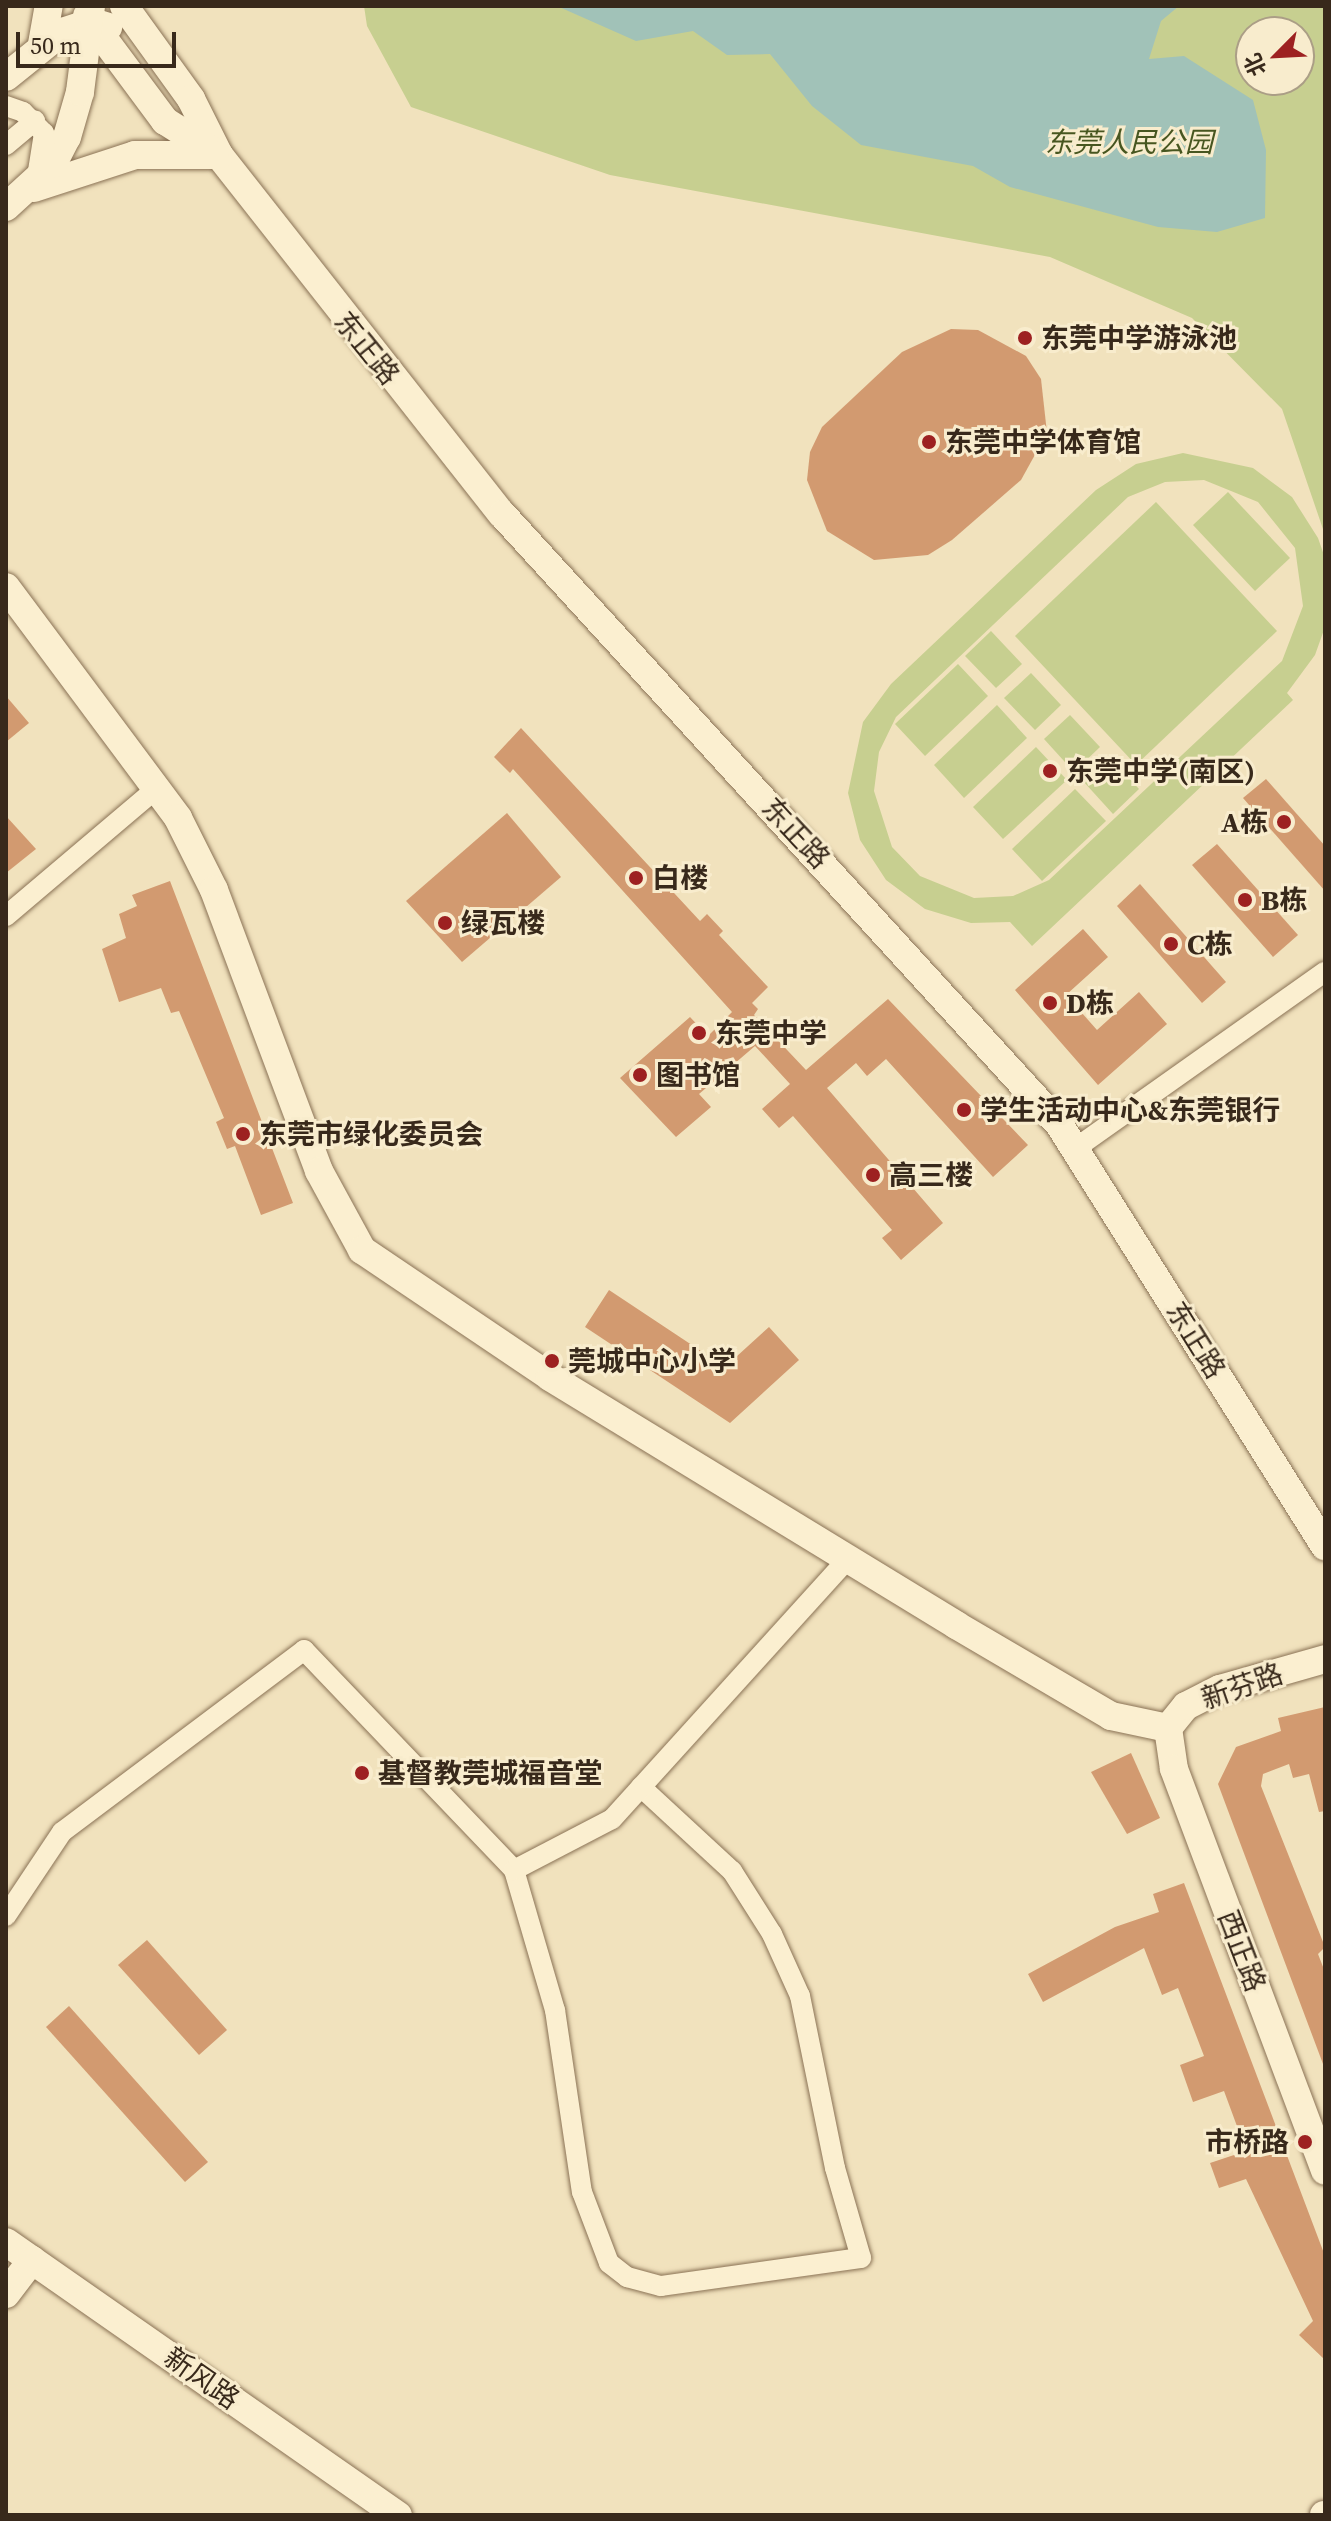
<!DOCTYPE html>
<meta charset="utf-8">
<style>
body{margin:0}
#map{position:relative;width:1331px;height:2521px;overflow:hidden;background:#f1e2bd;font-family:"Source Serif 4","Noto Sans SC",serif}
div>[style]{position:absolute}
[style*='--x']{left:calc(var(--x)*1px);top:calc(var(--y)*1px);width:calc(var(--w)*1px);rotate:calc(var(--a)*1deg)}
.green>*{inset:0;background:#c7cf90}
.water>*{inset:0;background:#a1c2b8}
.building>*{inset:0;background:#d29a70}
.roads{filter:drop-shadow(0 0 2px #8a7255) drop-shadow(0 0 2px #8a7255)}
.street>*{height:20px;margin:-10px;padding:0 10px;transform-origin:10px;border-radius:10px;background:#fbefd0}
.secondary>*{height:28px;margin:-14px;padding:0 14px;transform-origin:14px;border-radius:14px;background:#fbefd0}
.dots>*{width:22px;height:22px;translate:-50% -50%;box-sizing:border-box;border:4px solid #f8eccd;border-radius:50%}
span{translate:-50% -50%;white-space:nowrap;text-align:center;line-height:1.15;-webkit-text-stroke:6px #f8eccd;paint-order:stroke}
.park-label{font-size:28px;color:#475620;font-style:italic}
.poi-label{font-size:28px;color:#38291b;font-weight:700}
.left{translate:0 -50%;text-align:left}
.right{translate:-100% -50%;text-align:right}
.street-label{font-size:28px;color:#38291b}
.frame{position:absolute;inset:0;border:8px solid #38291b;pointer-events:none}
.north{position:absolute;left:1235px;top:16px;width:80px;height:80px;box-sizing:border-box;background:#f8eccd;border:2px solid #ab9e86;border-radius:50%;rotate:246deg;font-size:22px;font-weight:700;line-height:32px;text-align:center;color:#38291b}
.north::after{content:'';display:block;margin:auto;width:28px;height:36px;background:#9d2121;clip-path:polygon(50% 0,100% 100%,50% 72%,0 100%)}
.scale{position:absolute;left:16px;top:32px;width:160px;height:36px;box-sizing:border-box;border:4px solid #38291b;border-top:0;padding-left:10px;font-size:24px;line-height:28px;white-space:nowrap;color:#38291b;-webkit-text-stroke:6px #f8eccd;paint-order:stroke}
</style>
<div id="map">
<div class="green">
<i style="clip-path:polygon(evenodd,364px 6px,1325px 6px,1325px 535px,1282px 409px,1192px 318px,1050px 257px,610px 175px,411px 107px,367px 26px,364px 6px,1251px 32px,1299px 32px,1299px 80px,1251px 80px,1251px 32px)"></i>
<i style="clip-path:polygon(evenodd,1183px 453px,1253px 468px,1292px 497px,1318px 538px,1325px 558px,1325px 627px,1315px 655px,1287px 693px,1293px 700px,1032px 946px,1010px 922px,971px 923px,925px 909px,886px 880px,860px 840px,848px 793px,863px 722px,891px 684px,1096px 490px,1136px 464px,1183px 453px,1204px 480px,1258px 502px,1295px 548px,1303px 606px,1282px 661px,1049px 880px,1013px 896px,974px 898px,920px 876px,892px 847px,874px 791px,879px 752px,896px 717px,1128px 497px,1165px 482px,1204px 480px)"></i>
<i style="clip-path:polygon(1228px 492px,1290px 558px,1255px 591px,1193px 525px)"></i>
<i style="clip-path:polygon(1156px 502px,1277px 631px,1136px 765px,1015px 636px)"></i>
<i style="clip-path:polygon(991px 631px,1022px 664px,996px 688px,965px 656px)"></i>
<i style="clip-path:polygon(958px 664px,988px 696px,925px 756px,895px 724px)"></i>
<i style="clip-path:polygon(1031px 673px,1061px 705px,1035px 730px,1004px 698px)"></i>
<i style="clip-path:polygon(997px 705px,1027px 738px,964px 798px,934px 765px)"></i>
<i style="clip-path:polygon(1070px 715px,1100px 747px,1074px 772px,1044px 739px)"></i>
<i style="clip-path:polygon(1036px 747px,1067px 780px,1003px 839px,973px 807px)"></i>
<i style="clip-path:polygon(1109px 756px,1139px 789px,1113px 814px,1083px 781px)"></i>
<i style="clip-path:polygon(1075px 789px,1106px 821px,1042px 881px,1012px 849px)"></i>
</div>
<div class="water">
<i style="clip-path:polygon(557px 6px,1179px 6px,1161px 21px,1149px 59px,1184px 56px,1253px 100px,1266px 150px,1265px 218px,1217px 232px,1158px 227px,1010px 187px,973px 166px,861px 145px,812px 106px,770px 54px,727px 55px,693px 31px,636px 41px)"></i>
</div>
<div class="building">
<i style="clip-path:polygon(951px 329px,978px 330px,1026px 356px,1041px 379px,1047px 433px,1021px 480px,952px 540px,928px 555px,874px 560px,827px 531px,807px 480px,810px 452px,822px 427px,902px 352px)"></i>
<i style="clip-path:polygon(6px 696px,29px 723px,6px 742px)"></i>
<i style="clip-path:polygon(521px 728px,700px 921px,707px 914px,723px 931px,719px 935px,768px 987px,752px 1003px,758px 1009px,754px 1015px,806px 1070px,888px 999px,1028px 1145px,993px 1177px,886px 1059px,867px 1076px,856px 1063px,827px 1088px,943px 1223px,901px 1260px,882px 1238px,892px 1230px,793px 1116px,779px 1128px,762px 1109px,790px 1084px,755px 1046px,699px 1094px,711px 1107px,676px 1137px,620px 1078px,690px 1017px,708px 1036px,732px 1012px,513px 769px,510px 773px,494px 757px)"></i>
<i style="clip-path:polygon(1266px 779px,1325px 846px,1325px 891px,1243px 798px)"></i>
<i style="clip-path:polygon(507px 813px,561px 877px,462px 962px,406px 901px)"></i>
<i style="clip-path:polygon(6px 816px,36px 849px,6px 873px)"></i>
<i style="clip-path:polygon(1217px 844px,1298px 935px,1273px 957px,1192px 865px)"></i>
<i style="clip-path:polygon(170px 881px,293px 1203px,261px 1215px,235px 1146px,227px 1149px,216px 1122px,224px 1118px,179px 1011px,171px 1013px,161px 988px,119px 1002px,102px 949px,126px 938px,119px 914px,137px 906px,132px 895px)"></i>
<i style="clip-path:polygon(1140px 884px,1226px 982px,1202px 1003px,1117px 906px)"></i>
<i style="clip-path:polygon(1083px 929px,1108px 957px,1066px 995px,1097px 1030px,1139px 992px,1167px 1024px,1098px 1085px,1015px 990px)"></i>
<i style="clip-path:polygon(609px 1290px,725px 1367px,769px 1327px,799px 1360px,730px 1423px,585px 1327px)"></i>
<i style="clip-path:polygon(1325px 1707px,1325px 1811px,1319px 1812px,1309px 1774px,1293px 1778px,1289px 1764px,1263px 1774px,1261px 1786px,1325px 1947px,1318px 1954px,1325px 1972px,1323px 2064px,1218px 1784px,1236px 1747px,1281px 1731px,1278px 1718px)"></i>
<i style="clip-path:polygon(1131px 1753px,1160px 1818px,1127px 1834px,1091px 1772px)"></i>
<i style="clip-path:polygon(1184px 1883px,1325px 2256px,1325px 2360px,1299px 2335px,1313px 2321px,1246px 2179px,1219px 2188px,1210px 2163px,1240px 2153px,1236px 2139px,1241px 2137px,1224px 2091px,1193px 2102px,1180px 2065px,1204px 2056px,1178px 1988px,1162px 1995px,1144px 1948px,1043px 2002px,1028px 1974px,1115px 1927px,1159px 1912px,1153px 1894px)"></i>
<i style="clip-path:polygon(147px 1940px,227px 2030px,199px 2055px,118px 1965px)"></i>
<i style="clip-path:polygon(69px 2006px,208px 2162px,185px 2182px,46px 2027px)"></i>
</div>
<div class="roads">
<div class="street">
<i style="--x:6;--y:106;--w:18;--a:19"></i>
<i style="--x:23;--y:112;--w:30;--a:45"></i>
<i style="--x:44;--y:133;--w:39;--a:99"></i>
<i style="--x:6;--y:145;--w:38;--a:-40"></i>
<i style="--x:6;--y:916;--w:199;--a:-40.3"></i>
<i style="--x:1076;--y:1148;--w:305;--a:-35.3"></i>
<i style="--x:514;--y:1870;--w:146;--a:73.7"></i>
<i style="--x:555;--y:2010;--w:184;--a:81.6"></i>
<i style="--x:582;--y:2192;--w:76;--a:69.2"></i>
<i style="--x:609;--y:2263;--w:23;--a:38"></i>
<i style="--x:627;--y:2277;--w:35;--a:15"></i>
<i style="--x:661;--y:2286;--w:202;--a:-8"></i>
<i style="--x:861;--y:2258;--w:94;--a:-106.1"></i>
<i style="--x:835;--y:2168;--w:176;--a:-101.5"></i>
<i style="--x:800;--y:1996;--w:68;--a:-114.3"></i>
<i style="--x:772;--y:1934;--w:75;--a:-122.4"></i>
<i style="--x:732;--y:1871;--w:124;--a:-137.3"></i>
<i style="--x:6;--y:1916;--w:101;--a:-56.3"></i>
<i style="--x:62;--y:1832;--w:303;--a:-36.9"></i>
<i style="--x:304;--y:1650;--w:304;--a:46.3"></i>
<i style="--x:514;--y:1870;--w:110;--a:-27.5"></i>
<i style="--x:612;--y:1819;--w:351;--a:-47.8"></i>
</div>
<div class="secondary">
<i style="--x:124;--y:6;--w:115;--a:54.2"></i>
<i style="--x:191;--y:99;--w:63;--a:63.4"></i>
<i style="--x:219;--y:155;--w:457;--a:51.8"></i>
<i style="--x:502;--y:514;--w:826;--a:47.6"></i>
<i style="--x:1059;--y:1124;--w:499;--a:57.8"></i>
<i style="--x:87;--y:16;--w:131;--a:53.4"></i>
<i style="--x:165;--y:121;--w:64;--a:32.2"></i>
<i style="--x:42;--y:44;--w:39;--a:-80"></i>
<i style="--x:6;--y:77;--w:72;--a:-38.8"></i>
<i style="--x:62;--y:32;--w:32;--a:-18"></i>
<i style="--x:92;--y:22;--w:17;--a:17"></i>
<i style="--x:34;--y:188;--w:106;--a:-18.1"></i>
<i style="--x:135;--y:155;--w:80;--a:0"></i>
<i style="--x:6;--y:207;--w:64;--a:-42.5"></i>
<i style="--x:53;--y:164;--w:30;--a:-63"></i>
<i style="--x:67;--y:137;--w:47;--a:-73.9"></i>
<i style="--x:80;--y:92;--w:87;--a:-82.7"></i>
<i style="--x:6;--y:587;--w:288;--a:53.3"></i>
<i style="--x:178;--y:818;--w:80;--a:63.4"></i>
<i style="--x:214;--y:890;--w:300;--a:69.5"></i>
<i style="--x:319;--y:1171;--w:90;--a:61.4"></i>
<i style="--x:362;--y:1250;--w:227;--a:34"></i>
<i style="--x:550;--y:1377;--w:476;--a:31.4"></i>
<i style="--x:956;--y:1625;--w:180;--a:30.4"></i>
<i style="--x:1111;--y:1716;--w:58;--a:11.9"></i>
<i style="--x:1168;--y:1728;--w:41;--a:81.7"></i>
<i style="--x:1174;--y:1769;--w:429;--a:69.4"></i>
<i style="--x:1168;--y:1728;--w:28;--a:-51"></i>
<i style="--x:1186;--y:1706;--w:38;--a:-27"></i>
<i style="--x:1220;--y:1689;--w:109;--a:-15.9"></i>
<i style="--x:6;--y:2242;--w:478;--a:34.9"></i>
<i style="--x:6;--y:2294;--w:43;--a:-52.6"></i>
<i style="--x:1324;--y:2515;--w:1;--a:0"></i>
</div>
</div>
<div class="dots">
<i style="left:1025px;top:338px;background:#9d2121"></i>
<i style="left:929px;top:442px;background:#9d2121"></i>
<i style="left:1050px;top:771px;background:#9d2121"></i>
<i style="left:1284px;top:822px;background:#9d2121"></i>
<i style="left:636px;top:878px;background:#9d2121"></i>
<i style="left:1245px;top:900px;background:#9d2121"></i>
<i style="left:445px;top:923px;background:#9d2121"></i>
<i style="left:1171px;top:944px;background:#9d2121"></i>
<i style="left:1050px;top:1003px;background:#9d2121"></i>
<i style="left:699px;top:1033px;background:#9d2121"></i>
<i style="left:640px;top:1075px;background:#9d2121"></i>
<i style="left:964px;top:1110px;background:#9d2121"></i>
<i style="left:243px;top:1134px;background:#9d2121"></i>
<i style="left:873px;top:1175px;background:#9d2121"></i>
<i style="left:552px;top:1361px;background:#9d2121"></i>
<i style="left:362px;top:1773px;background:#9d2121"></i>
<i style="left:1305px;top:2142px;background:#9d2121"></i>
</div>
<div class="park-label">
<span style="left:1129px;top:142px">东莞人民公园</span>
</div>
<div class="poi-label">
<span class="left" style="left:1041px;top:338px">东莞中学游泳池</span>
<span class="left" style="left:945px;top:442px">东莞中学体育馆</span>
<span class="left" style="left:1066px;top:771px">东莞中学(南区)</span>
<span class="right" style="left:1268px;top:822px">A栋</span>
<span class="left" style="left:652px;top:878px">白楼</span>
<span class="left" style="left:1261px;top:900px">B栋</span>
<span class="left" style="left:461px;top:923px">绿瓦楼</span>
<span class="left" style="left:1187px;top:944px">C栋</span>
<span class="left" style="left:1066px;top:1003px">D栋</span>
<span class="left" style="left:715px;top:1033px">东莞中学</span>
<span class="left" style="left:656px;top:1075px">图书馆</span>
<span class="left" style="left:980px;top:1110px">学生活动中心&amp;东莞银行</span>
<span class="left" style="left:259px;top:1134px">东莞市绿化委员会</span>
<span class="left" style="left:889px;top:1175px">高三楼</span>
<span class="left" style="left:568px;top:1361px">莞城中心小学</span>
<span class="left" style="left:378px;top:1773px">基督教莞城福音堂</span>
<span class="right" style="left:1289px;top:2142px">市桥路</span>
</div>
<div class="street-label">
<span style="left:367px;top:348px;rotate:51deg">东正路</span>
<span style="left:796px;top:833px;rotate:47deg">东正路</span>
<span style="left:1196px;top:1340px;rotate:58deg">东正路</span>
<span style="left:1242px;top:1686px;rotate:-19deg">新芬路</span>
<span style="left:1242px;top:1951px;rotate:69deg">西正路</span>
<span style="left:202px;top:2378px;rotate:35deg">新风路</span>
</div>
<div class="frame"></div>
<div class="north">北</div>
<div class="scale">50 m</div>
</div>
